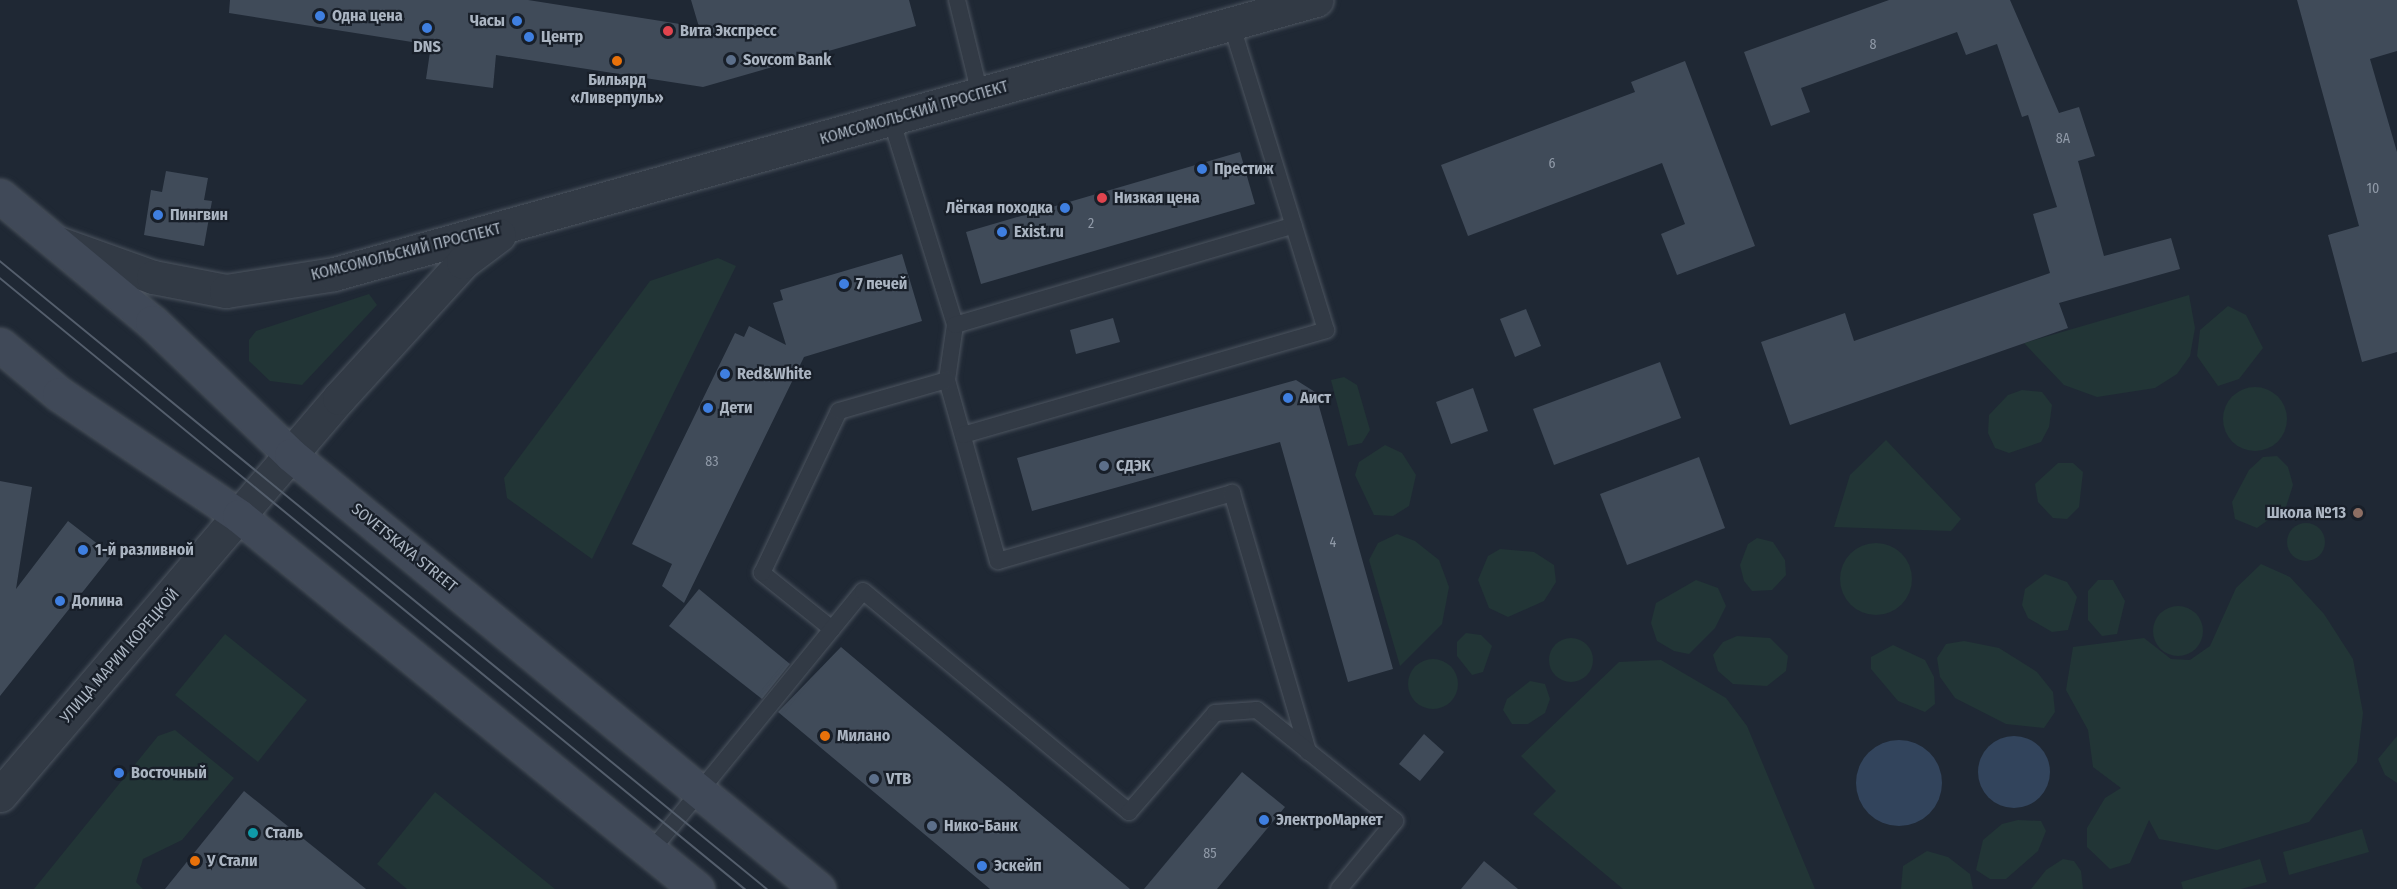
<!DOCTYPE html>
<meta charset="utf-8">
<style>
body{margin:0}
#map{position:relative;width:2397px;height:889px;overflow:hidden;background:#1f2834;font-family:"Fira Sans Condensed",sans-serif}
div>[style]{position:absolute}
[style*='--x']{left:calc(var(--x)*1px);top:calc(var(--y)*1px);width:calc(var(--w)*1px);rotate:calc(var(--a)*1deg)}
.green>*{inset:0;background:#223536}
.round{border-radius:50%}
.water>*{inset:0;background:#32445c}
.building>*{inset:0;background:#404b59}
.roads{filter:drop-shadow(0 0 2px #4d5560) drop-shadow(0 0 2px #4d5560)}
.service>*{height:16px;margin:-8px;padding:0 8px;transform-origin:8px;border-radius:8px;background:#323a45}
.tertiary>*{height:33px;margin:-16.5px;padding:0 16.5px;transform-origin:16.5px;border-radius:16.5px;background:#323a45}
.secondary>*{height:33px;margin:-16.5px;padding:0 16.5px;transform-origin:16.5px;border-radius:16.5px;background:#404958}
.tram>*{height:1.5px;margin:-0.75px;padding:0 0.75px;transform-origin:0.75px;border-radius:0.75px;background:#545e6c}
.dots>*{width:16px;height:16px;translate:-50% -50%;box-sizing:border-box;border:3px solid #181f29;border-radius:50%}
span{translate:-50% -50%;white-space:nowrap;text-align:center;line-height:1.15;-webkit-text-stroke:4.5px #181f29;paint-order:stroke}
.number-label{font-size:14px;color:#909aa8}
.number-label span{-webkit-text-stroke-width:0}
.poi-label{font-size:16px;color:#abb5c2;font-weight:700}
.left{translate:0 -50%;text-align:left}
.right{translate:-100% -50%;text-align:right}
.street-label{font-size:16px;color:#abb5c2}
</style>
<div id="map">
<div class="green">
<i style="clip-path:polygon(718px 258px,736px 266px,592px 559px,507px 498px,504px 478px,650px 281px)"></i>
<i style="clip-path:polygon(369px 294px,377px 305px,302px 385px,270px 381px,249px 361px,249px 340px,256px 331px)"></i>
<i style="clip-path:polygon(2189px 295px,2195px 328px,2190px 356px,2177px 374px,2155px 388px,2097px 397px,2064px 385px,2024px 343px)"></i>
<i style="clip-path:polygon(2228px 306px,2246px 315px,2263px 348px,2239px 379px,2218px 386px,2197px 356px,2200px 330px)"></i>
<i style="clip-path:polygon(1344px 377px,1357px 385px,1370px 430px,1362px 443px,1348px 446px,1331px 380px)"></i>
<i class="round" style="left:2223px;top:387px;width:64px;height:64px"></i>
<i style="clip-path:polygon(2022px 390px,2042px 392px,2052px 405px,2049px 427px,2041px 442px,2009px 453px,1995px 448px,1988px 433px,1989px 415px,2008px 395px)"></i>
<i style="clip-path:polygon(1886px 440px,1961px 519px,1951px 531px,1834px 527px,1850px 475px)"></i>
<i style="clip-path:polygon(1385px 445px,1402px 453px,1416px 475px,1409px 506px,1393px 516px,1374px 515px,1355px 475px,1359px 462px)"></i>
<i style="clip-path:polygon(2277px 456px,2288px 467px,2293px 485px,2286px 507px,2257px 528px,2235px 519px,2232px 502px,2249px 470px,2263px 457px)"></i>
<i style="clip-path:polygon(2058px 463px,2073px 463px,2083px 472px,2079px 507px,2067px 519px,2053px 518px,2038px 502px,2035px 484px)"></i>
<i class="round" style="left:2287px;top:523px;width:38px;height:38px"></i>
<i style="clip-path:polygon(1397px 534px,1415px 541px,1439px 560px,1449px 587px,1442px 624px,1400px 666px,1369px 560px,1378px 543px)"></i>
<i style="clip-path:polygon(1757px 538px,1773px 542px,1785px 560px,1786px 575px,1772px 590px,1752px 591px,1744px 581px,1740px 565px,1748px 544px)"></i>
<i class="round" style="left:1840px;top:543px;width:72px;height:72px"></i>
<i style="clip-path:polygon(1500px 549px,1534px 552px,1554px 565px,1556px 582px,1544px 601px,1508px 617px,1489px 608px,1478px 580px,1488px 556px)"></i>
<i style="clip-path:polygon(2261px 564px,2290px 577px,2324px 614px,2353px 659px,2363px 713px,2357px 762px,2309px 822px,2217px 850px,2159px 839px,2149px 820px,2130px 863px,2110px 869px,2087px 847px,2087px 828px,2105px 798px,2121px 788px,2093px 767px,2088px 730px,2066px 690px,2073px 647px,2144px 638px,2171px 659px,2190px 660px,2210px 646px,2236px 588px)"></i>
<i style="clip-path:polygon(2045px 574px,2067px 582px,2077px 597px,2068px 630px,2052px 632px,2028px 618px,2022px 605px,2025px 589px)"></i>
<i style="clip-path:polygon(1696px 580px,1718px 588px,1726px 606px,1715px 628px,1689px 654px,1674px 651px,1657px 641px,1651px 623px,1656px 603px)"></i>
<i style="clip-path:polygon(2098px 580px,2113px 580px,2125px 601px,2117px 634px,2102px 636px,2088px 620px,2088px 591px)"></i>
<i class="round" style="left:2153px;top:606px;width:50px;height:50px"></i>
<i style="clip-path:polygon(1466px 633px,1481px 635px,1492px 646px,1483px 672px,1472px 675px,1457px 656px,1457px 642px)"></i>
<i style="clip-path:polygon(225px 634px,307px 700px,258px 762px,175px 695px)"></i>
<i style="clip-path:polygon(1737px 636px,1770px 638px,1788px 656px,1786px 671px,1767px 686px,1733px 684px,1718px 671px,1713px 655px,1723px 642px)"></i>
<i class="round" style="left:1549px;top:638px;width:44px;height:44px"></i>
<i style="clip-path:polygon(1964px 641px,1999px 648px,2037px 672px,2053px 692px,2055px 712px,2044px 728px,2006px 724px,1955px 698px,1940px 677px,1937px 658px,1946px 644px)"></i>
<i style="clip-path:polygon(1893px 645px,1925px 660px,1934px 677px,1935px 704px,1925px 712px,1898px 701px,1871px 669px,1871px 657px)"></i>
<i class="round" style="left:1408px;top:659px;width:50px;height:50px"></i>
<i style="clip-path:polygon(1661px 660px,1726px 698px,1747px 726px,1815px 889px,1623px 889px,1533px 814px,1556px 791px,1521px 756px,1619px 662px)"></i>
<i style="clip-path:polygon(1530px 681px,1545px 684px,1550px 699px,1545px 713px,1528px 724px,1512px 724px,1503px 710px,1507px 699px)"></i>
<i style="clip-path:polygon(175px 730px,234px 778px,182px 840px,143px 859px,136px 882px,143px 889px,34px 889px,158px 736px)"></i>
<i style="clip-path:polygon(2397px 736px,2397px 783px,2385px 775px,2378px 759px)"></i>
<i style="clip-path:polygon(435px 792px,555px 889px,407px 889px,377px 864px)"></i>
<i style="clip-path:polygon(2018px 820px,2041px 821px,2046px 831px,2038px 851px,2006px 879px,1990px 879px,1976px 870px,1983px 840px,2002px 824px)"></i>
<i style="clip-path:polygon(2362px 829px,2369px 852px,2289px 875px,2283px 852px)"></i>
<i style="clip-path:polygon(1927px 851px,1948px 857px,1970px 874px,1973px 889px,1901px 889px,1903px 866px)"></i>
<i style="clip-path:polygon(2063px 859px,2074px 861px,2081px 871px,2083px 889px,2031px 889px,2046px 870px)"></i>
<i style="clip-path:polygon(2260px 859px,2267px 882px,2241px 889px,2183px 889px,2181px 882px)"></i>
</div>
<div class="water">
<i class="round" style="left:1978px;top:736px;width:72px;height:72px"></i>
<i class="round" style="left:1856px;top:740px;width:86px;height:86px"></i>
</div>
<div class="building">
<i style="clip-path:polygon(230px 0,528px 0,699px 27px,691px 0,909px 0,916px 26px,703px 87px,496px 55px,493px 88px,426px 79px,431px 45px,229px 13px)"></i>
<i style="clip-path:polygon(1889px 0,2010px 0,2059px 113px,2079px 107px,2095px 156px,2078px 161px,2104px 256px,2171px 238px,2180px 269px,2059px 303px,2068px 328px,1790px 425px,1761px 342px,1845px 313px,1854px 341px,2050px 273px,2033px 214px,2057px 207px,2028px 115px,2022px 117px,1997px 44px,1966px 55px,1957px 32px,1801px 88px,1810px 112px,1771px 126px,1744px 52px)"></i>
<i style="clip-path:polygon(2297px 0,2397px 0,2397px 51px,2370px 59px,2397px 152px,2397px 352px,2362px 362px,2328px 235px,2359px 226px)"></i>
<i style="clip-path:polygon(1685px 61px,1755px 246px,1677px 275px,1661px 234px,1685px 224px,1662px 163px,1468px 236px,1441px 165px,1635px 92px,1631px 82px)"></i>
<i style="clip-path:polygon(1240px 152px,1255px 204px,981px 284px,966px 232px)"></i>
<i style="clip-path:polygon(166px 171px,208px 178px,204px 200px,212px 201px,204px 246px,144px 235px,151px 190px,162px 192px)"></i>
<i style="clip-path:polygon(902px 254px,922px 321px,804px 357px,684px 603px,662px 586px,672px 564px,632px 544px,735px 333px,744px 337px,749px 326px,786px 345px,773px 303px,783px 300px,780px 290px)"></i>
<i style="clip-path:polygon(1526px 309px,1541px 346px,1515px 357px,1500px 319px)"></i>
<i style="clip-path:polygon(1113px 318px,1120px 342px,1076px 354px,1070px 330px)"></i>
<i style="clip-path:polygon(1660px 362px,1681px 418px,1554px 465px,1533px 409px)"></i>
<i style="clip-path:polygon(1296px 380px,1315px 392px,1393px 669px,1348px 682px,1280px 442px,1032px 511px,1017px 458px)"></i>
<i style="clip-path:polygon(1473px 388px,1488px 431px,1451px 444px,1436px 402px)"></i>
<i style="clip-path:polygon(1699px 457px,1725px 528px,1627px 565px,1600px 494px)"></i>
<i style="clip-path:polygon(0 481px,32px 487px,16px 589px,68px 521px,112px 555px,0 696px)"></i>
<i style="clip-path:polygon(699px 589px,790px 664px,762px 699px,669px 626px)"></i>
<i style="clip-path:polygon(841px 647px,892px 690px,1130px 889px,990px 889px,778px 712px)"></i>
<i style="clip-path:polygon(1424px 734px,1444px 752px,1420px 781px,1399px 764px)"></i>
<i style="clip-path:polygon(1242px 772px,1285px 807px,1217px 889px,1144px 889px)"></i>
<i style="clip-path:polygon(244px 791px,366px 889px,165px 889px)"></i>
<i style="clip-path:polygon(1484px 861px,1518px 889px,1461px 889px)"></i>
</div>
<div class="roads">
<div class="service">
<i style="--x:957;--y:0;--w:97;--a:76.3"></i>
<i style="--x:891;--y:119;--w:216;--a:72.7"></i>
<i style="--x:955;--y:325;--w:56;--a:98.3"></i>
<i style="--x:947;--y:380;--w:188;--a:74.3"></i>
<i style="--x:998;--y:561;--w:244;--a:-16.2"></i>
<i style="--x:1232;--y:493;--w:270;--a:73.6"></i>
<i style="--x:955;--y:325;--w:353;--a:-16.4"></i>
<i style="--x:963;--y:435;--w:378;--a:-16.1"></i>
<i style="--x:1326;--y:330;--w:320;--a:-107.2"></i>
<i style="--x:832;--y:629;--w:90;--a:-141.3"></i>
<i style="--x:762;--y:573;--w:179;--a:-64.6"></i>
<i style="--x:839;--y:411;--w:112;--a:-16"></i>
<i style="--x:651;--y:851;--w:335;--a:-50.8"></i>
<i style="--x:863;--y:591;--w:346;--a:39.7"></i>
<i style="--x:1129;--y:812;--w:131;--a:-49"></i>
<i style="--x:1215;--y:713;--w:42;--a:-4.1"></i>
<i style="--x:1257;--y:710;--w:177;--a:38.8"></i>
<i style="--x:1395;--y:821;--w:88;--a:129.5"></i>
</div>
<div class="tertiary">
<i style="--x:58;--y:243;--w:101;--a:19.7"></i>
<i style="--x:153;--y:277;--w:74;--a:10.9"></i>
<i style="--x:226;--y:291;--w:109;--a:-8.9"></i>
<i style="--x:334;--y:274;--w:1020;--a:-15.59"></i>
<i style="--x:0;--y:795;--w:522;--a:-49.51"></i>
<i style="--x:339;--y:398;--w:184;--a:-47.6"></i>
<i style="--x:463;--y:262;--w:45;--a:-36.9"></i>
</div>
<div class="secondary">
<i style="--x:0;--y:196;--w:197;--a:39.7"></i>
<i style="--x:152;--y:322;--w:192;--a:43.7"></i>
<i style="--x:291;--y:455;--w:683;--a:39.47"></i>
<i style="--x:0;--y:345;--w:77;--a:39.7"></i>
<i style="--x:59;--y:394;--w:217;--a:34.1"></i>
<i style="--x:239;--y:516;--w:591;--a:39.16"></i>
</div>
</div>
<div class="tram">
<i style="--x:0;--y:261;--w:991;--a:39.31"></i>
<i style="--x:0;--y:278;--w:964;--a:39.36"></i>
</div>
<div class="dots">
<i style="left:320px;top:16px;background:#3f7fe0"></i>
<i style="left:517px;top:21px;background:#3f7fe0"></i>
<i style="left:427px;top:28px;background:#3f7fe0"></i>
<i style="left:668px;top:31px;background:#e0444e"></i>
<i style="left:529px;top:37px;background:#3f7fe0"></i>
<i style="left:731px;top:60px;background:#5c6f8a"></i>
<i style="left:617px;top:61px;background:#e8710a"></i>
<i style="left:1202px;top:169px;background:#3f7fe0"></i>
<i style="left:1102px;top:198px;background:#e0444e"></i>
<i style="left:1065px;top:208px;background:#3f7fe0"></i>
<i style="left:158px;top:215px;background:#3f7fe0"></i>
<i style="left:1002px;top:232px;background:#3f7fe0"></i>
<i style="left:844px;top:284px;background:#3f7fe0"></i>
<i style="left:725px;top:374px;background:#3f7fe0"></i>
<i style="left:1288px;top:398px;background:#3f7fe0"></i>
<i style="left:708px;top:408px;background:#3f7fe0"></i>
<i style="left:1104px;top:466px;background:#5c6f8a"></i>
<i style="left:2358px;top:513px;background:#8d6e63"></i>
<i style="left:83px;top:550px;background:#3f7fe0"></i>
<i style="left:60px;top:601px;background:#3f7fe0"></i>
<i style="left:825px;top:736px;background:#e8710a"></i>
<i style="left:119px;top:773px;background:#3f7fe0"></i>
<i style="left:874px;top:779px;background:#5c6f8a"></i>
<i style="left:1264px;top:820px;background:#3f7fe0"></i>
<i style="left:932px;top:826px;background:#5c6f8a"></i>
<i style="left:253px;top:833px;background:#0f9aa8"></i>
<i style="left:195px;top:861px;background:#e8710a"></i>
<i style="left:982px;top:866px;background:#3f7fe0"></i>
</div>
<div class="number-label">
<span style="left:1873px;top:45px">8</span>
<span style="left:2063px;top:139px">8А</span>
<span style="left:1552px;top:164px">6</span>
<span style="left:2373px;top:189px">10</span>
<span style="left:1091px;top:224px">2</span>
<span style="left:712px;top:462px">83</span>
<span style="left:1333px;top:543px">4</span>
<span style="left:1210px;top:854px">85</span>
</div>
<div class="poi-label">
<span class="left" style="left:332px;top:16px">Одна цена</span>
<span class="right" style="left:505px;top:21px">Часы</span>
<span class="left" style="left:680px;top:31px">Вита Экспресс</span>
<span class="left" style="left:541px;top:37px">Центр</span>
<span style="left:427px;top:47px">DNS</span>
<span class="left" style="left:743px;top:60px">Sovcom Bank</span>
<span style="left:617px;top:89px">Бильярд<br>«Ливерпуль»</span>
<span class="left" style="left:1214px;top:169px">Престиж</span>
<span class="left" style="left:1114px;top:198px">Низкая цена</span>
<span class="right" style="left:1053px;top:208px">Лёгкая походка</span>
<span class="left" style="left:170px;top:215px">Пингвин</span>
<span class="left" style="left:1014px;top:232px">Exist.ru</span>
<span class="left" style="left:856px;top:284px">7 печей</span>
<span class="left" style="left:737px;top:374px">Red&amp;White</span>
<span class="left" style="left:1300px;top:398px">Аист</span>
<span class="left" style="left:720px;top:408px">Дети</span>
<span class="left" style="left:1116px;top:466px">СДЭК</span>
<span class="right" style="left:2346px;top:513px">Школа №13</span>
<span class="left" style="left:95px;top:550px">1-й разливной</span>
<span class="left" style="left:72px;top:601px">Долина</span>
<span class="left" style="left:837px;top:736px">Милано</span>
<span class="left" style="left:131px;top:773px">Восточный</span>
<span class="left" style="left:886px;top:779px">VTB</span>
<span class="left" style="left:1276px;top:820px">ЭлектроМаркет</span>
<span class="left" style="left:944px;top:826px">Нико-Банк</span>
<span class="left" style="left:265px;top:833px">Сталь</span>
<span class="left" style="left:207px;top:861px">У Стали</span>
<span class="left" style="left:994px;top:866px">Эскейп</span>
</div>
<div class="street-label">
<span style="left:914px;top:113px;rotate:-16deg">КОМСОМОЛЬСКИЙ ПРОСПЕКТ</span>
<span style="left:406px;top:252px;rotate:-14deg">КОМСОМОЛЬСКИЙ ПРОСПЕКТ</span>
<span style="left:404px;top:548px;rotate:39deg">SOVETSKAYA STREET</span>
<span style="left:120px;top:656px;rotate:-49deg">УЛИЦА МАРИИ КОРЕЦКОЙ</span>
</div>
</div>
